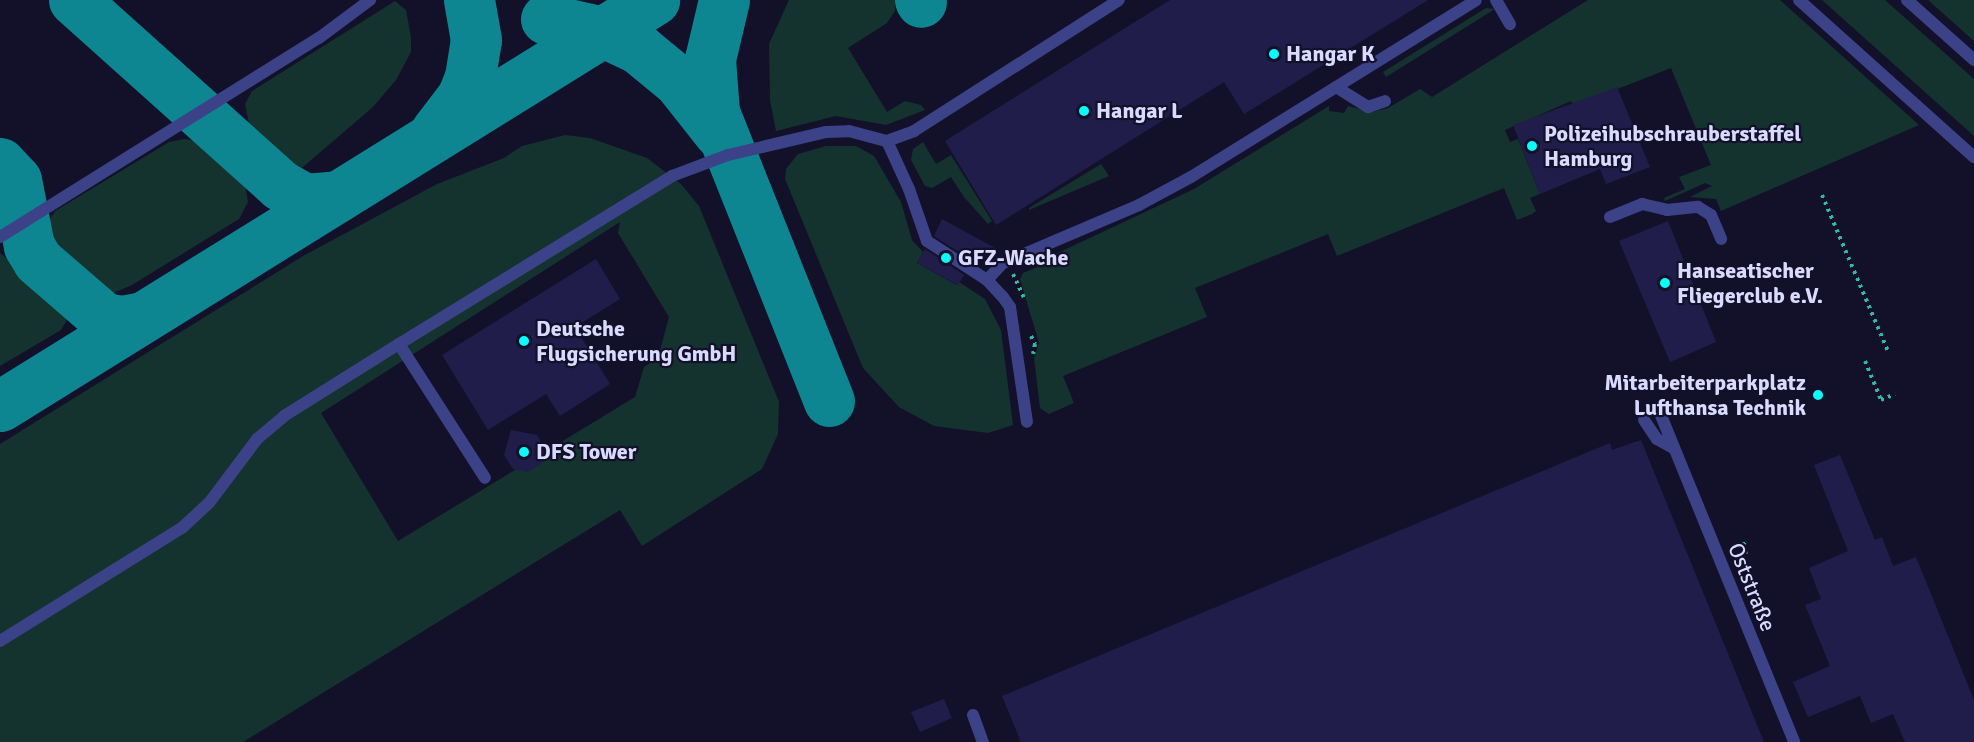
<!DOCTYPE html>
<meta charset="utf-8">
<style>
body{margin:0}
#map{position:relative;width:1974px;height:742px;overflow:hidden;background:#121129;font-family:Signika,sans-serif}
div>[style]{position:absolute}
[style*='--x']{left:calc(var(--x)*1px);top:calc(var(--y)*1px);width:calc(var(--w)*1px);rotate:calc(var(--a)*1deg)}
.green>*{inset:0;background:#14332f}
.taxiway>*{height:51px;margin:-25.5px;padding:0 25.5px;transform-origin:25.5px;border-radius:25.5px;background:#0d8692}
.building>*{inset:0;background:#211d4a}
.path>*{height:4px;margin-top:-2px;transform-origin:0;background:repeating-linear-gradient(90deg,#32bba4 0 3px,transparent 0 7.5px)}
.lane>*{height:12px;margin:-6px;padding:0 6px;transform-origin:6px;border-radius:6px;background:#3c4288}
.dots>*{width:16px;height:16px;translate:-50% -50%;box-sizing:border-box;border:3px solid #121129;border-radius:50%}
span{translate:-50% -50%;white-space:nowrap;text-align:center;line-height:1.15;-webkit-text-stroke:4.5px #121129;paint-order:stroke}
.poi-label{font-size:22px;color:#dadaff;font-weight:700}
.left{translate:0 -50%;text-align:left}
.right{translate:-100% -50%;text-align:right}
.street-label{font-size:22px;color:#dadaff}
</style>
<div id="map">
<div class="green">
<i style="clip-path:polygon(789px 0,895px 0,895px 11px,887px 23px,848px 48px,887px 112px,905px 101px,921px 105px,925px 110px,886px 125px,836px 116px,776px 131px,770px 100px,769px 44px)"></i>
<i style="clip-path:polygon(1588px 0,1780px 0,1919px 125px,1721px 211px,1716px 199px,1690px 197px,1712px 186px,1705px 183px,1665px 201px,1664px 198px,1685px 189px,1679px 177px,1711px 165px,1671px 68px,1574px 106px,1571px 101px,1505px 130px,1510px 142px,1518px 139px,1540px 194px,1530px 198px,1536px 211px,1532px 214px,1517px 220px,1504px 188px,1337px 256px,1328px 234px,1195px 288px,1207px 317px,1063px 376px,1074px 403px,1049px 414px,1040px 408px,1034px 358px,1039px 343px,1020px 279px,1023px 273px,1047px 263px,1045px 259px,1194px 189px,1329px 106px,1329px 111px,1344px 113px,1348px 106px,1372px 112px,1388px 108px,1420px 89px,1432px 97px)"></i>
<i style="clip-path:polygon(1822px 0,1885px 0,1974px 79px,1974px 136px)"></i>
<i style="clip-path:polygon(1928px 0,1974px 0,1974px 41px)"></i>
<i style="clip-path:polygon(395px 1px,406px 10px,411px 37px,411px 52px,396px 80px,373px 107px,303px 167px,298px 169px,290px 165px,249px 123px,245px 104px,252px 91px)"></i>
<i style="clip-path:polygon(1486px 8px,1495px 9px,1386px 77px,1383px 72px)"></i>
<i style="clip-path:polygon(evenodd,565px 135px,590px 138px,647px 158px,681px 184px,699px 206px,779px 402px,778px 434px,762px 469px,642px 546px,620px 510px,243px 742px,0 742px,0 444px,303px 256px,437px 184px,504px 158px,522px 146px,565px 135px,620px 222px,618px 233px,669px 317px,658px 358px,644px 367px,635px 397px,398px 541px,321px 413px,620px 222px)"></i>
<i style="clip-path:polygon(184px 139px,198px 141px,245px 184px,248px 202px,239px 219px,132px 285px,111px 294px,97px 290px,43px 242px,42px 232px,55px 211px,169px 142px)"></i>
<i style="clip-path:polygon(923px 142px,936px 164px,951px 155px,992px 221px,988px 224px,964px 197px,951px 177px,932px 188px,925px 186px,911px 160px,913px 149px)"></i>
<i style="clip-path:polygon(826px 146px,856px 146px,874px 156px,901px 202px,912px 240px,923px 252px,917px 263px,957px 285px,959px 282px,985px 299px,1001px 330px,1013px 425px,988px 433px,934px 426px,899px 407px,863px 368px,785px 179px,786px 169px,798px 154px)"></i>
<i style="clip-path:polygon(1101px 164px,1109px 176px,1029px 210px,1029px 208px)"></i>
<i style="clip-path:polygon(0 253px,60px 300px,68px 318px,61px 330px,0 366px)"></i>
</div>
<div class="taxiway">
<i style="--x:74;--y:0;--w:277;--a:41.9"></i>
<i style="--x:280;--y:185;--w:29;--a:29"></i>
<i style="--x:305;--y:199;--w:33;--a:-5"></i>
<i style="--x:724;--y:0;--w:61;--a:103.3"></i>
<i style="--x:710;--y:59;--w:53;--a:85.7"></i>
<i style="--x:714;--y:112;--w:311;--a:68.3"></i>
<i style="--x:920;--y:0;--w:2;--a:63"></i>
<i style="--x:546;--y:19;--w:58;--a:12.8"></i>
<i style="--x:603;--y:32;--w:40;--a:25"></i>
<i style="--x:639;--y:49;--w:50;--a:39.4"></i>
<i style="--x:678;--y:81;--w:66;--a:51.7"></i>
<i style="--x:436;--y:131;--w:43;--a:-52.6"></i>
<i style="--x:462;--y:97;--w:22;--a:-68"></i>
<i style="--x:470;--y:77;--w:37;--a:-81"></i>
<i style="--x:476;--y:40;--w:41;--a:-99.9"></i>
<i style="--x:0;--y:163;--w:23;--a:47"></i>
<i style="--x:16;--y:180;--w:67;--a:78.9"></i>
<i style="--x:29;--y:246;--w:17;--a:59"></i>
<i style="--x:38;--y:261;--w:87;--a:40.8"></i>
<i style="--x:104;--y:318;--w:18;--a:9"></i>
<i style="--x:122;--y:321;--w:21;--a:-11"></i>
<i style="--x:0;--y:406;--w:770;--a:-31.83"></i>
</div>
<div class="building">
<i style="clip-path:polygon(1170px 0,1428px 0,1244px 114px,1224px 82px,996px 225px,945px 141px)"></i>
<i style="clip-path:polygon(1617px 87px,1650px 167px,1606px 184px,1600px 169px,1540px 194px,1513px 125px)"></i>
<i style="clip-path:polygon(942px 219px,995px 248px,974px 255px,971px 260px,934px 236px)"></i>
<i style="clip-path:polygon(1668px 221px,1716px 342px,1670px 362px,1619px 241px)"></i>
<i style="clip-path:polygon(925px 249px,964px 275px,958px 285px,917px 263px)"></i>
<i style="clip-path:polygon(596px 259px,620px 299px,575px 327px,610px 384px,560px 416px,546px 394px,488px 430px,442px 355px)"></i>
<i style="clip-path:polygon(511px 430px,537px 435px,545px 450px,541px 464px,528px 472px,513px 469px,504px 455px)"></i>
<i style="clip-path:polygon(1641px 440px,1764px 742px,1021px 742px,1002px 696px,1610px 443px,1612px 450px)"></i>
<i style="clip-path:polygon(1840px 455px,1875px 540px,1882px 537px,1893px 566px,1916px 557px,1974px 700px,1974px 742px,1905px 742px,1893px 714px,1871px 723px,1860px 696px,1808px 717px,1793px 682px,1830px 666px,1805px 605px,1821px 599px,1809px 568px,1848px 551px,1814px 465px)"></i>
<i style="clip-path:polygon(944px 699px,952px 718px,920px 732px,911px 712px)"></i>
</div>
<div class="path">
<i style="--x:1822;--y:195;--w:169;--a:67.1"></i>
<i style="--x:1013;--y:274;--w:29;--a:65"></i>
<i style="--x:1031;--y:336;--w:9;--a:63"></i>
<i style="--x:1035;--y:344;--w:10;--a:101"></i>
<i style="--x:1865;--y:361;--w:42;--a:67.7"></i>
<i style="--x:1881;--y:400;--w:15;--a:-23"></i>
<i style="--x:1734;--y:559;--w:13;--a:-23"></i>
<i style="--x:1746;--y:554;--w:9;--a:-108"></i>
<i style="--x:1743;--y:545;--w:7;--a:-56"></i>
</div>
<div class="lane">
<i style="--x:1496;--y:0;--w:28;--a:60"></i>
<i style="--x:1799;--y:0;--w:235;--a:41.9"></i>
<i style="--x:1907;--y:0;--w:90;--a:41.8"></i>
<i style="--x:1336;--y:87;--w:38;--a:32"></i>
<i style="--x:1368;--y:107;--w:18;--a:-19"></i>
<i style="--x:887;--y:141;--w:29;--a:-20"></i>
<i style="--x:914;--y:131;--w:243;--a:-32.6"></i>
<i style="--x:1610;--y:217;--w:35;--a:-22"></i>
<i style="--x:1642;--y:204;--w:26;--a:13"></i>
<i style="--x:1667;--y:210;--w:31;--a:-6"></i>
<i style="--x:1698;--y:207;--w:15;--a:32"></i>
<i style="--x:1711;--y:215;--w:26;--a:67"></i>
<i style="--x:0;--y:237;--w:376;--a:-32"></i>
<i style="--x:319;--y:38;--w:64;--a:-36.7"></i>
<i style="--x:987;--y:280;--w:23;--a:-47"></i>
<i style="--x:1003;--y:263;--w:148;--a:-23.1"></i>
<i style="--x:1139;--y:205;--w:59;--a:-28.3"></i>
<i style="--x:1191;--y:177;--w:335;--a:-31.8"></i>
<i style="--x:399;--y:344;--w:159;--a:57.3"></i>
<i style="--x:1660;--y:413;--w:355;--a:67.8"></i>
<i style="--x:1644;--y:420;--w:23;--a:56"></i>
<i style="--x:1657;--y:439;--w:18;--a:29"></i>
<i style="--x:0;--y:641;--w:216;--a:-31.9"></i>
<i style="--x:183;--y:527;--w:35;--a:-43"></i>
<i style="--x:209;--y:503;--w:80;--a:-53.1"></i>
<i style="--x:257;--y:439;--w:35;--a:-40"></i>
<i style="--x:284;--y:416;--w:136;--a:-32.1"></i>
<i style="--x:399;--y:344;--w:321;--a:-31.6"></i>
<i style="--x:672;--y:176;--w:60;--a:-20.6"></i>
<i style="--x:728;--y:155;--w:101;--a:-13.2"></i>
<i style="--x:826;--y:132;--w:23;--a:-2"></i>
<i style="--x:849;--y:131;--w:39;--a:15"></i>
<i style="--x:887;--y:141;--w:53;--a:65.4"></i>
<i style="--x:909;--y:189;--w:55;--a:70.9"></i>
<i style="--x:927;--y:241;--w:72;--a:33"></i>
<i style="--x:987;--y:280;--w:23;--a:47"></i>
<i style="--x:1003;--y:297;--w:12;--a:55"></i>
<i style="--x:1010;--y:307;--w:116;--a:81.6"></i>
<i style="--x:973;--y:715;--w:29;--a:70"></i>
</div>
<div class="dots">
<i style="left:1274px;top:54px;background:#08fcfb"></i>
<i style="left:1084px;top:111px;background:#08fcfb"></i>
<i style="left:1532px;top:146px;background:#08fcfb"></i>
<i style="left:946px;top:258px;background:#08fcfb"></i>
<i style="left:1665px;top:283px;background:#08fcfb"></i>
<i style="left:524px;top:341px;background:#08fcfb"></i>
<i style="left:1818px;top:395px;background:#08fcfb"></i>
<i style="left:524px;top:452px;background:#08fcfb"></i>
</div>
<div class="poi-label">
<span class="left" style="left:1286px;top:54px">Hangar K</span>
<span class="left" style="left:1096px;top:111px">Hangar L</span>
<span class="left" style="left:1544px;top:146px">Polizeihubschrauberstaffel<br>Hamburg</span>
<span class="left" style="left:958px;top:258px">GFZ-Wache</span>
<span class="left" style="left:1677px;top:283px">Hanseatischer<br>Fliegerclub e.V.</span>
<span class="left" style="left:536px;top:341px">Deutsche<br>Flugsicherung GmbH</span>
<span class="right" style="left:1806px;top:395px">Mitarbeiterparkplatz<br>Lufthansa Technik</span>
<span class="left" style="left:536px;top:452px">DFS Tower</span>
</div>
<div class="street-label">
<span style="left:1752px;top:587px;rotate:68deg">Oststraße</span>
</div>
</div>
